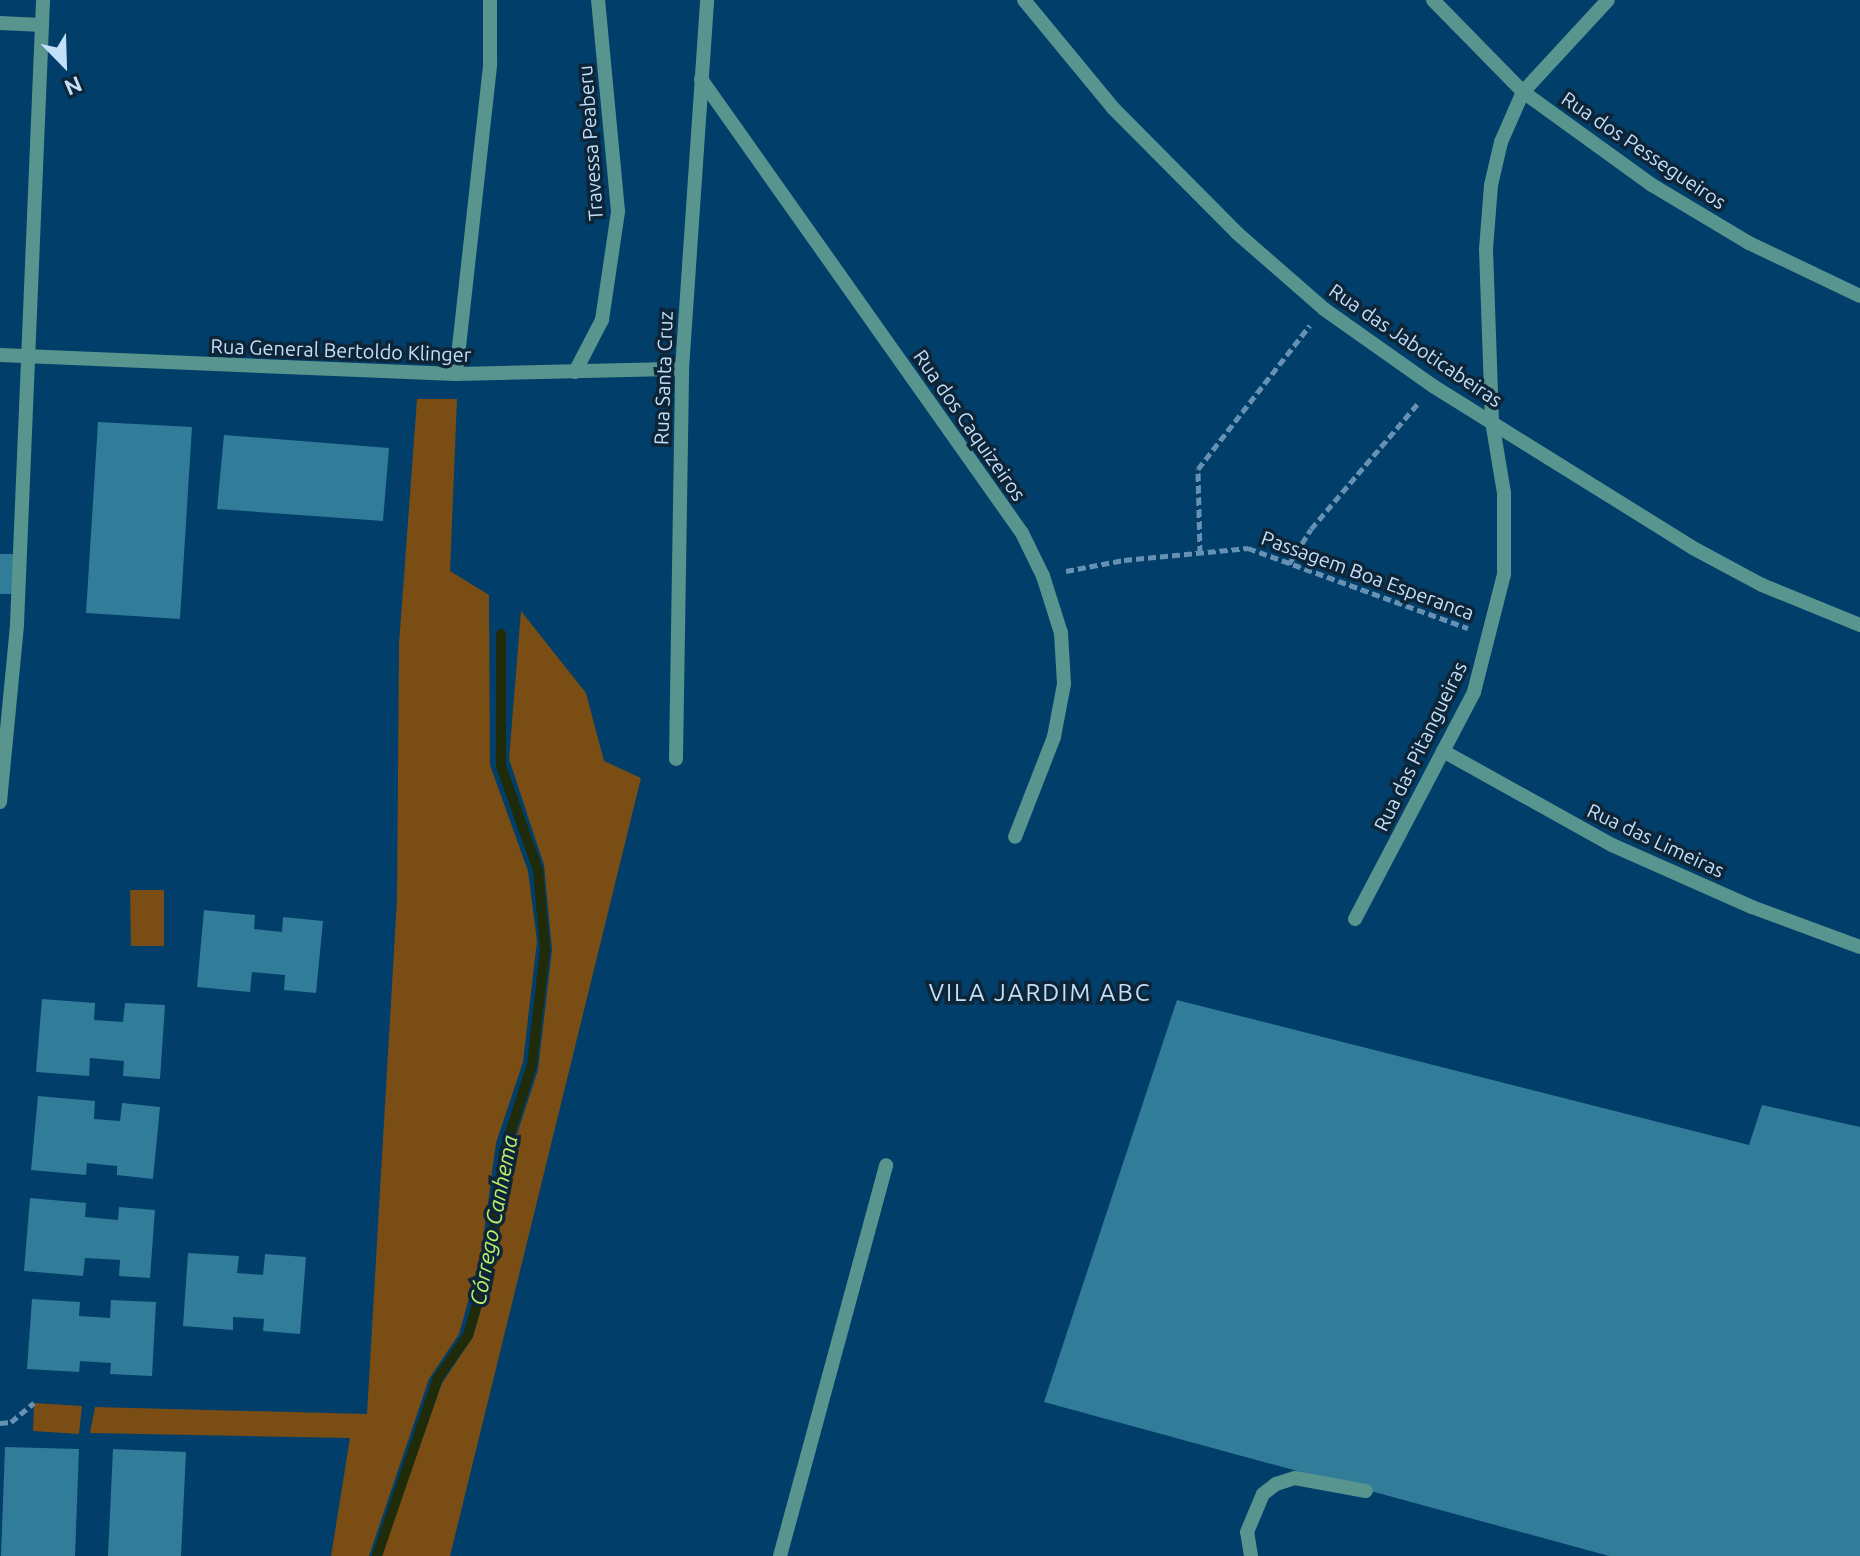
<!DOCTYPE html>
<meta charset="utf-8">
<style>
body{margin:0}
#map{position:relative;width:1860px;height:1556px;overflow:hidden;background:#013e69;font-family:Ubuntu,sans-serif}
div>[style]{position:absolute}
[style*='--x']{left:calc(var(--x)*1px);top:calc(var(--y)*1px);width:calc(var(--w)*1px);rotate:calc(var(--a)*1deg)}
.green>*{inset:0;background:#7a4d14}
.stream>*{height:10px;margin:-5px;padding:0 5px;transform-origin:5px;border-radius:5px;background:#1f2b09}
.building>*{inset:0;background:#307c99}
.path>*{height:5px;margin-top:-2.5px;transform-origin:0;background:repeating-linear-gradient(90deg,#6691b3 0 8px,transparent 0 12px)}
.minor>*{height:14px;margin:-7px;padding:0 7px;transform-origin:7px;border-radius:7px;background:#58958f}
span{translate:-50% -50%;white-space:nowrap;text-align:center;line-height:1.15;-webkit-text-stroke:7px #0e2538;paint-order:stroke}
.street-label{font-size:20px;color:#c4dff9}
.water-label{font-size:22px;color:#bcf069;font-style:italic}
.quarter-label{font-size:24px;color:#c4dff9;letter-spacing:2px}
.north{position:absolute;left:24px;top:24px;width:80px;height:80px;-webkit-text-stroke:6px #0e2538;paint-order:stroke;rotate:157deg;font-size:22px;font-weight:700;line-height:32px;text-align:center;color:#c4dff9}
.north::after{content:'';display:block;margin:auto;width:28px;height:36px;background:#c4dff9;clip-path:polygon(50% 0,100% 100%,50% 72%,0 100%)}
</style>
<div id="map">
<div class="green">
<i style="clip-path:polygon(417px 399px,457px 399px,450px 571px,489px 595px,490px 765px,528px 871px,537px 941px,523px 1062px,496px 1143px,481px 1255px,459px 1334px,429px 1379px,369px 1556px,331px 1556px,350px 1438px,90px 1433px,95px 1407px,367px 1414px,397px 899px,399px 644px)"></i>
<i style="clip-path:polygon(521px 611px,586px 693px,604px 761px,641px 778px,450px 1556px,381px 1556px,442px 1383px,473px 1337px,495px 1259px,511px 1152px,538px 1070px,552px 950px,544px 865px,509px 759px)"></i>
<i style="clip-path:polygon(130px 890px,164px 890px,164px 946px,131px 946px)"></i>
<i style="clip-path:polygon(34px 1403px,82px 1406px,79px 1434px,33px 1431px)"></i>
</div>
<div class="stream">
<i style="--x:377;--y:1556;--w:188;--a:-71.1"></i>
<i style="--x:438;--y:1378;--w:52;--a:-55.1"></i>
<i style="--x:468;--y:1335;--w:81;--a:-73.6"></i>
<i style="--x:491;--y:1257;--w:106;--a:-82.9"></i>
<i style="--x:504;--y:1152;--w:91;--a:-72.2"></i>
<i style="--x:532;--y:1065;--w:117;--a:-83.6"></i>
<i style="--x:545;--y:949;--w:79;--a:-95.1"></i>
<i style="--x:538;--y:870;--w:110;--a:-109.6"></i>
<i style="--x:501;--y:766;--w:132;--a:-90"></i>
</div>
<div class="building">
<i style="clip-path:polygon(98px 422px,192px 427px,180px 619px,86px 613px)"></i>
<i style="clip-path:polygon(224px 435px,389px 448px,383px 521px,217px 509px)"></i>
<i style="clip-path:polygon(0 554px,17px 554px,13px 594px,0 594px)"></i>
<i style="clip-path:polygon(204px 910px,255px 915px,254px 929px,282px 932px,283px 917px,323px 921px,316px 993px,284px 990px,285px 975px,252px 972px,250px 992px,197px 987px)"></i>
<i style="clip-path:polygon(42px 999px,95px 1003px,94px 1020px,123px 1022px,125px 1003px,165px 1005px,160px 1079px,123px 1076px,124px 1061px,90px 1058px,89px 1076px,36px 1072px)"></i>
<i style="clip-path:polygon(1177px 1000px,1749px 1145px,1762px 1105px,1860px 1127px,1860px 1556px,1609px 1556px,1044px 1402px)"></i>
<i style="clip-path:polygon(38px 1096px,95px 1101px,94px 1119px,120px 1121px,122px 1103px,160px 1107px,153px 1179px,117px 1175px,117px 1166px,87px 1163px,86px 1175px,31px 1170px)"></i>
<i style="clip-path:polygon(30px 1198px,86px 1203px,85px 1217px,118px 1220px,119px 1207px,155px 1210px,150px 1278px,119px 1276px,120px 1260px,85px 1258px,83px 1276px,24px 1271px)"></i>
<i style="clip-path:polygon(188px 1253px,239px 1256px,237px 1273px,263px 1275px,265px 1254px,306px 1257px,300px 1334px,263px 1331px,264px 1319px,233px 1317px,233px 1330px,183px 1326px)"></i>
<i style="clip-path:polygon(32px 1299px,80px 1302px,79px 1316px,110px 1318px,111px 1300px,156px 1302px,152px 1376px,110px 1374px,111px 1363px,80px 1361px,79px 1372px,27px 1369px)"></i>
<i style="clip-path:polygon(5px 1447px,79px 1449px,75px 1556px,1px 1556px)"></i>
<i style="clip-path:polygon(113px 1449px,186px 1452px,181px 1556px,108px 1556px)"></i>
</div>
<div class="path">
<i style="--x:1200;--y:553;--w:84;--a:-91.4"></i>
<i style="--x:1198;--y:469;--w:182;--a:-52.1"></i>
<i style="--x:1289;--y:564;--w:41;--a:-57.8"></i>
<i style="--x:1311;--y:529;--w:167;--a:-49.6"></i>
<i style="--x:1066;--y:571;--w:59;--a:-10.7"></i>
<i style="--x:1124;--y:560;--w:125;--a:-5.5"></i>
<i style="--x:1248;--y:548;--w:234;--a:20"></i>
<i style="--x:0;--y:1423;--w:11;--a:-5"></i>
<i style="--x:11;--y:1422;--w:30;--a:-40"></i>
</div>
<div class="minor">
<i style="--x:1024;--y:0;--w:140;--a:50.5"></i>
<i style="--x:1113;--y:108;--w:176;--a:45.2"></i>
<i style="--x:1237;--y:233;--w:116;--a:41.1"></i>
<i style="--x:1324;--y:309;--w:133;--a:35.2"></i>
<i style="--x:1433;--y:386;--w:306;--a:31.9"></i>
<i style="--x:1693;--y:548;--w:78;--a:28.2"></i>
<i style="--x:1762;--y:585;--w:106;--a:22.2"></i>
<i style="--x:1433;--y:0;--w:129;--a:45.6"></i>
<i style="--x:1523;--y:92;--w:159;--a:35.8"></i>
<i style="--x:1652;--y:185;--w:113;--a:30.9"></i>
<i style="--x:1749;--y:243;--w:123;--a:25.5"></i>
<i style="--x:0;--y:23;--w:42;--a:2.7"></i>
<i style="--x:701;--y:79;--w:556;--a:54.74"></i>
<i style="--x:1022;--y:533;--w:48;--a:64"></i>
<i style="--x:1043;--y:576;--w:60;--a:72.5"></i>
<i style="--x:1061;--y:633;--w:51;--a:86.6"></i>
<i style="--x:1064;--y:684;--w:54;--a:100.7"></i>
<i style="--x:1054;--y:737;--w:107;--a:111.3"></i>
<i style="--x:0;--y:355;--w:456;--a:2.4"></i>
<i style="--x:456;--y:374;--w:226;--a:-1.3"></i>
<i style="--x:575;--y:372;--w:59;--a:-62.6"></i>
<i style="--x:602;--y:320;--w:110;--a:-81.6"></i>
<i style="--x:618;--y:211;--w:212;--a:-95.4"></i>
<i style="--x:456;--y:374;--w:312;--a:-83.7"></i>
<i style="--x:490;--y:64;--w:64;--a:-90"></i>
<i style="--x:1443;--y:751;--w:193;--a:29.1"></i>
<i style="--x:1612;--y:845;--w:153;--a:23.9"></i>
<i style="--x:1752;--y:907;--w:115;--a:20.3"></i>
<i style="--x:676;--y:759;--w:390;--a:-89.1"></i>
<i style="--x:682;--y:369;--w:370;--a:-86.1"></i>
<i style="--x:0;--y:802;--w:179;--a:-84.5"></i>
<i style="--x:17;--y:624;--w:625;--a:-87.61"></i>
<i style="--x:1355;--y:919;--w:256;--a:-62.3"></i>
<i style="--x:1474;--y:692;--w:122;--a:-75.7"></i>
<i style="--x:1504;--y:574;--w:81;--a:-90"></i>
<i style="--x:1504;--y:493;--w:73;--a:-99.5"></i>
<i style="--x:1492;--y:421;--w:172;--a:-92"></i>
<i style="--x:1486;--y:249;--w:64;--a:-85.5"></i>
<i style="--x:1491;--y:185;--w:44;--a:-76.9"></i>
<i style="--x:1501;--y:142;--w:55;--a:-66.3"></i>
<i style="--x:1523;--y:92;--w:125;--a:-47.3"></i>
<i style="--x:780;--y:1556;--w:405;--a:-74.8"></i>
<i style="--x:1251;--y:1556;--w:24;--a:-99"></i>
<i style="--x:1247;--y:1532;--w:41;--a:-67.2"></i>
<i style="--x:1263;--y:1494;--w:16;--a:-38"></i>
<i style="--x:1276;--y:1484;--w:20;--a:-18"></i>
<i style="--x:1295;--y:1478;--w:72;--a:10.4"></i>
</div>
<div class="street-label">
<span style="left:590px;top:143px;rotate:-94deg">Travessa Peaberu</span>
<span style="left:1644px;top:150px;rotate:34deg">Rua dos Pessegueiros</span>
<span style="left:1416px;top:345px;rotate:34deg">Rua das Jaboticabeiras</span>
<span style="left:341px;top:350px;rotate:2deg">Rua General Bertoldo Klinger</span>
<span style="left:663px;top:378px;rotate:-88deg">Rua Santa Cruz</span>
<span style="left:970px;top:425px;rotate:55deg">Rua dos Caquizeiros</span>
<span style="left:1368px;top:575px;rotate:20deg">Passagem Boa Esperanca</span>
<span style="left:1420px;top:746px;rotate:-64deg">Rua das Pitangueiras</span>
<span style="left:1656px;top:840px;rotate:25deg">Rua das Limeiras</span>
</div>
<div class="water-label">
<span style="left:493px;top:1220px;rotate:-79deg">Córrego Canhema</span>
</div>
<div class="quarter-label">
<span style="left:1040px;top:993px">VILA JARDIM ABC</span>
</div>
<div class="north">N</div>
</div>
